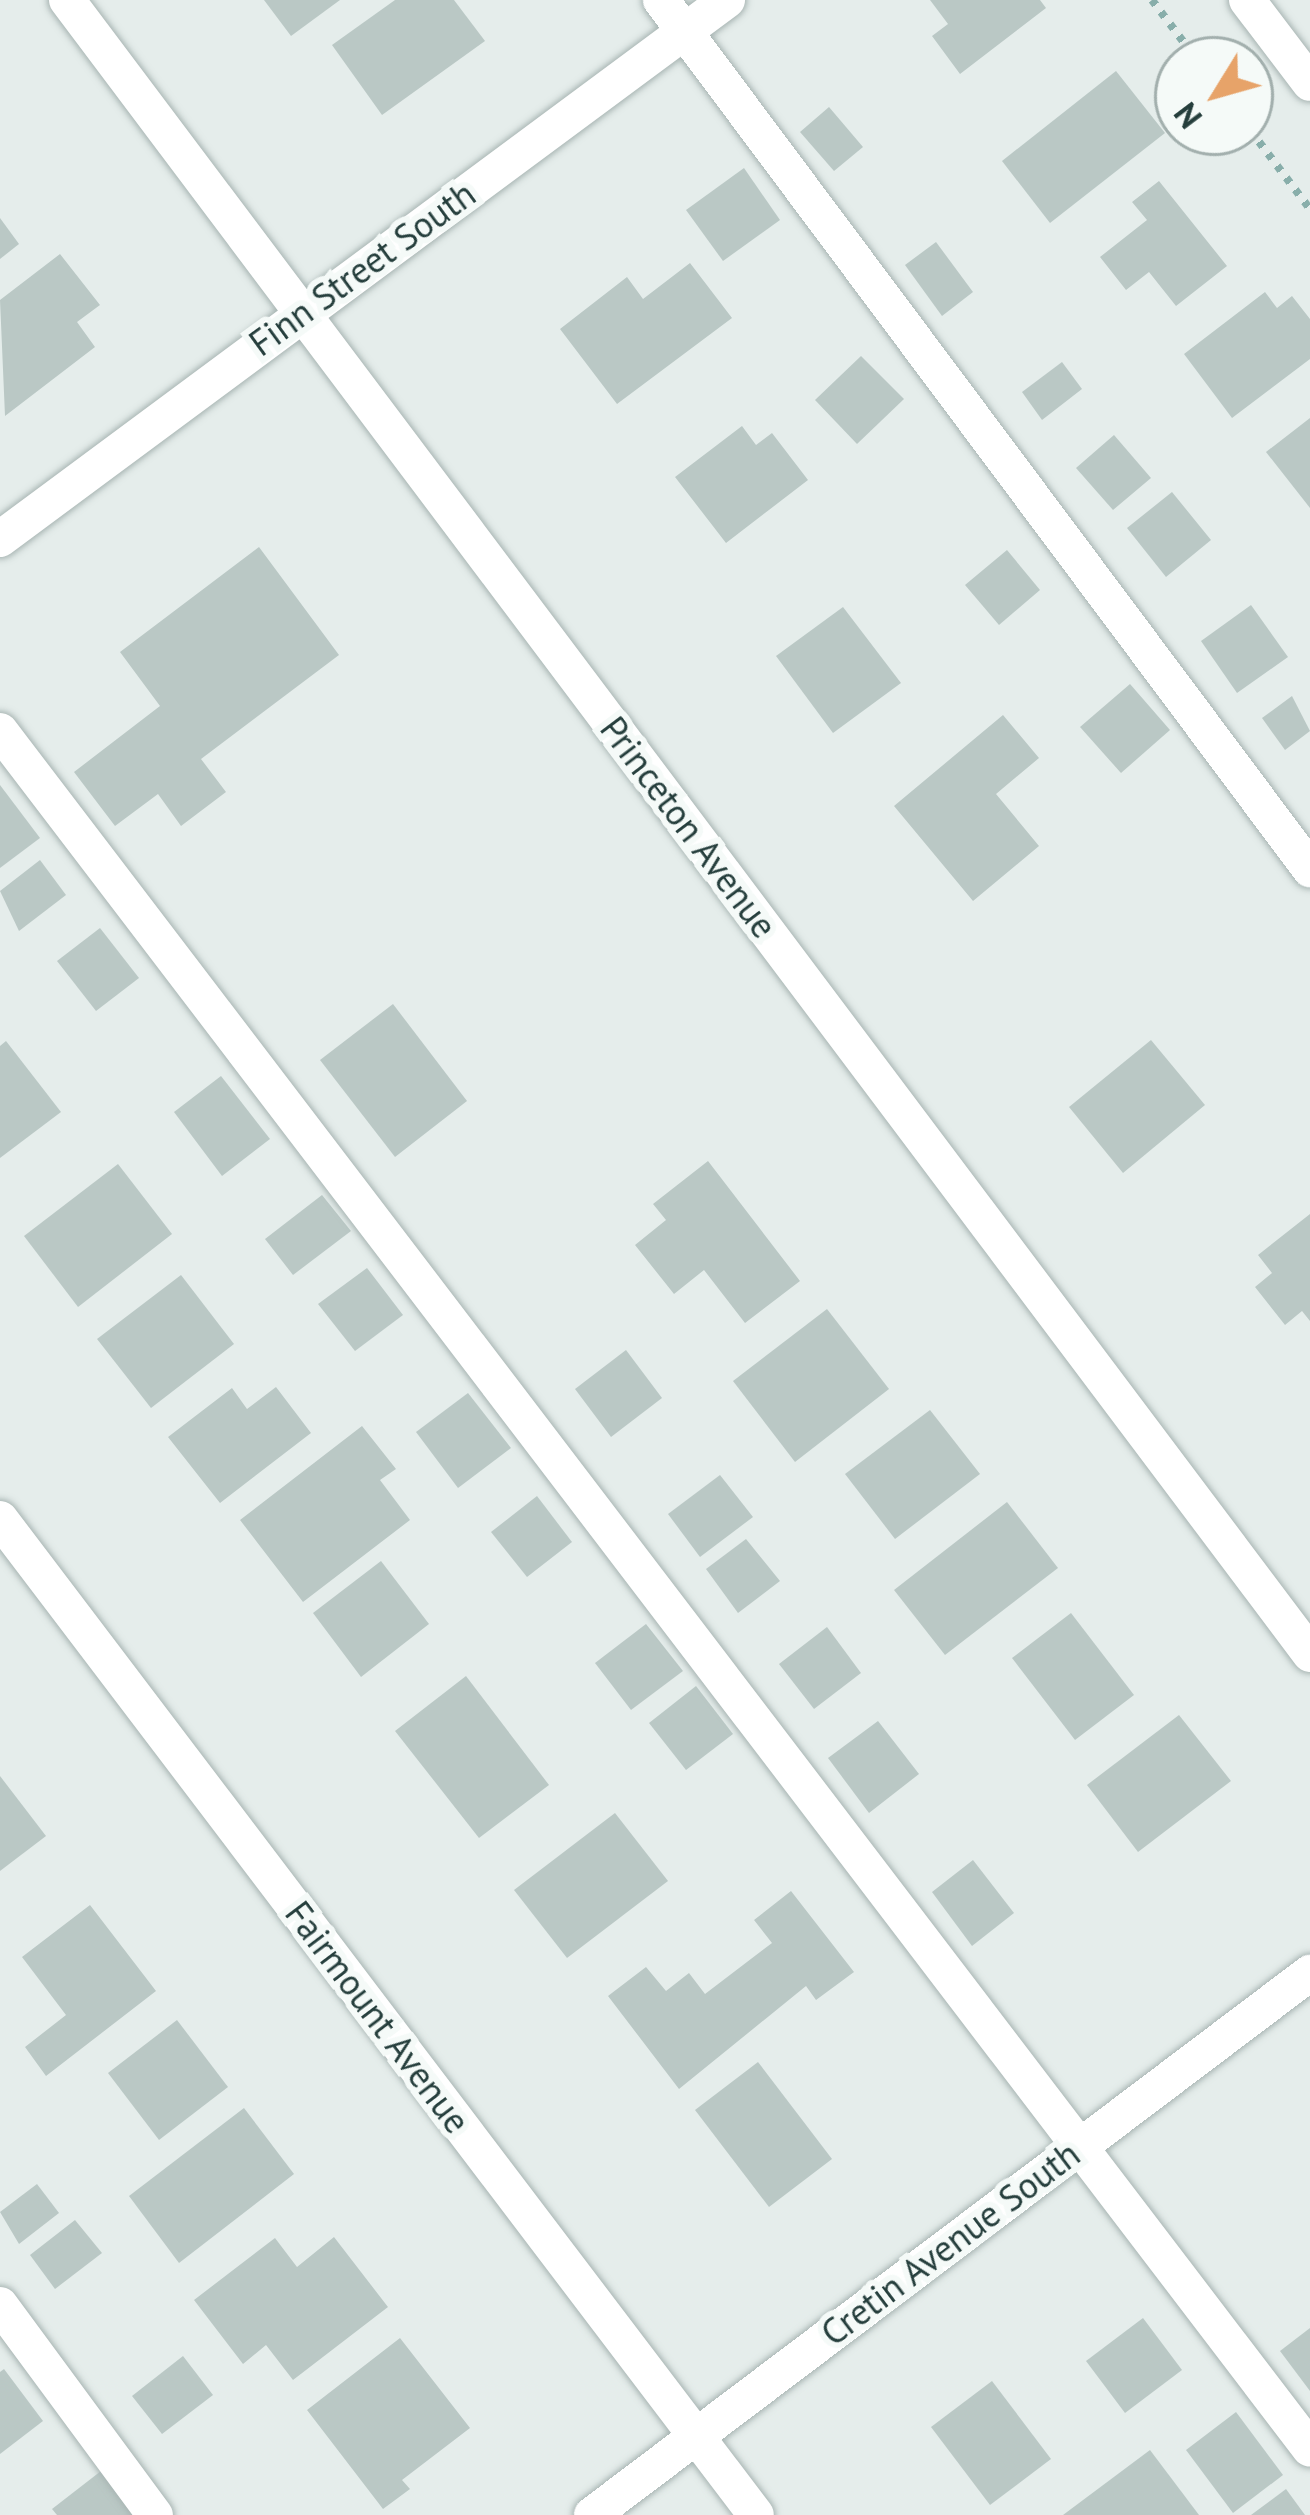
<!DOCTYPE html>
<style>
body{margin:0}
#map{position:relative;width:1310px;height:2515px;overflow:hidden;background:#e5edeb;font-family:"PT Sans",sans-serif}
div>[style]{position:absolute}
[style*='--x']{left:calc(var(--x)*1px);top:calc(var(--y)*1px);width:calc(var(--w)*1px);rotate:calc(var(--a)*1deg)}
.building>*{inset:0;background:#bac8c5}
.path>*{height:8px;margin-top:-4px;transform-origin:0;background:repeating-linear-gradient(90deg,#88aeaa 0 6px,transparent 0 15px)}
.roads{filter:drop-shadow(0 0 3px #a8b5b3) drop-shadow(0 0 3px #a8b5b3)}
.service>*{height:36px;margin:-18px;padding:0 18px;transform-origin:18px;border-radius:18px;background:#fff}
.minor>*{height:36px;margin:-18px;padding:0 18px;transform-origin:18px;border-radius:18px;background:#fff}
.secondary>*{height:36px;margin:-18px;padding:0 18px;transform-origin:18px;border-radius:18px;background:#fff}
span{translate:-50% -50%;white-space:nowrap;text-align:center;line-height:1.15;-webkit-text-stroke:12px #f5faf8;paint-order:stroke}
.street-label{font-size:36px;color:#253e3c}
.north{position:absolute;left:1154px;top:36px;width:120px;height:120px;box-sizing:border-box;background:#f5faf8;border:3px solid #a2afad;border-radius:50%;rotate:233deg;font-size:33px;font-weight:700;line-height:48px;text-align:center;color:#253e3c}
.north::after{content:'';display:block;margin:auto;width:42px;height:54px;background:#e7a369;clip-path:polygon(50% 0,100% 100%,50% 72%,0 100%)}
</style>
<div id="map">
<div class="building">
<i style="clip-path:polygon(264px 0,340px 0,291px 36px)"></i>
<i style="clip-path:polygon(395px 0,454px 0,485px 41px,382px 115px,332px 45px)"></i>
<i style="clip-path:polygon(930px 0,1040px 0,1046px 8px,960px 74px,932px 36px,948px 24px)"></i>
<i style="clip-path:polygon(1116px 71px,1165px 133px,1050px 223px,1002px 161px)"></i>
<i style="clip-path:polygon(829px 107px,863px 147px,834px 171px,800px 132px)"></i>
<i style="clip-path:polygon(744px 168px,780px 220px,723px 261px,686px 210px)"></i>
<i style="clip-path:polygon(1159px 181px,1227px 266px,1176px 306px,1149px 272px,1126px 290px,1100px 257px,1147px 220px,1132px 202px)"></i>
<i style="clip-path:polygon(0 218px,19px 244px,0 259px)"></i>
<i style="clip-path:polygon(936px 242px,973px 292px,942px 316px,905px 265px)"></i>
<i style="clip-path:polygon(60px 254px,100px 305px,77px 322px,95px 347px,5px 416px,0 300px)"></i>
<i style="clip-path:polygon(690px 263px,732px 318px,617px 404px,560px 329px,627px 277px,643px 299px)"></i>
<i style="clip-path:polygon(1265px 292px,1277px 308px,1292px 296px,1310px 319px,1310px 359px,1232px 418px,1184px 354px)"></i>
<i style="clip-path:polygon(861px 356px,904px 399px,857px 444px,815px 400px)"></i>
<i style="clip-path:polygon(1062px 362px,1082px 389px,1042px 420px,1022px 392px)"></i>
<i style="clip-path:polygon(1310px 418px,1310px 508px,1266px 452px)"></i>
<i style="clip-path:polygon(742px 426px,756px 445px,772px 433px,808px 480px,726px 543px,675px 477px)"></i>
<i style="clip-path:polygon(1114px 435px,1151px 478px,1113px 510px,1076px 468px)"></i>
<i style="clip-path:polygon(1172px 492px,1211px 540px,1166px 577px,1127px 528px)"></i>
<i style="clip-path:polygon(259px 547px,339px 655px,201px 759px,226px 792px,181px 826px,158px 794px,115px 826px,74px 772px,160px 706px,120px 652px)"></i>
<i style="clip-path:polygon(1007px 550px,1040px 590px,999px 625px,965px 585px)"></i>
<i style="clip-path:polygon(1251px 605px,1288px 657px,1237px 693px,1201px 641px)"></i>
<i style="clip-path:polygon(843px 607px,901px 683px,833px 733px,776px 656px)"></i>
<i style="clip-path:polygon(1130px 684px,1170px 730px,1121px 773px,1080px 727px)"></i>
<i style="clip-path:polygon(1292px 696px,1310px 731px,1285px 750px,1262px 718px)"></i>
<i style="clip-path:polygon(1003px 715px,1039px 758px,996px 794px,1039px 846px,973px 901px,894px 806px)"></i>
<i style="clip-path:polygon(0 785px,40px 838px,0 868px)"></i>
<i style="clip-path:polygon(40px 860px,66px 895px,19px 931px,0 891px)"></i>
<i style="clip-path:polygon(100px 928px,139px 978px,96px 1011px,57px 961px)"></i>
<i style="clip-path:polygon(393px 1004px,467px 1101px,395px 1157px,320px 1060px)"></i>
<i style="clip-path:polygon(1151px 1040px,1205px 1105px,1123px 1173px,1069px 1107px)"></i>
<i style="clip-path:polygon(6px 1041px,61px 1112px,0 1158px,0 1046px)"></i>
<i style="clip-path:polygon(221px 1076px,270px 1139px,222px 1176px,174px 1112px)"></i>
<i style="clip-path:polygon(708px 1161px,800px 1281px,745px 1323px,704px 1270px,674px 1294px,635px 1245px,666px 1220px,653px 1204px)"></i>
<i style="clip-path:polygon(118px 1164px,172px 1234px,78px 1307px,24px 1236px)"></i>
<i style="clip-path:polygon(322px 1195px,351px 1231px,293px 1275px,265px 1239px)"></i>
<i style="clip-path:polygon(1310px 1214px,1310px 1321px,1302px 1311px,1285px 1325px,1255px 1287px,1272px 1273px,1258px 1255px)"></i>
<i style="clip-path:polygon(367px 1268px,403px 1315px,355px 1351px,318px 1304px)"></i>
<i style="clip-path:polygon(181px 1275px,234px 1344px,151px 1408px,97px 1339px)"></i>
<i style="clip-path:polygon(827px 1309px,889px 1389px,795px 1462px,733px 1381px)"></i>
<i style="clip-path:polygon(626px 1350px,662px 1398px,611px 1437px,575px 1389px)"></i>
<i style="clip-path:polygon(276px 1387px,311px 1433px,220px 1503px,168px 1437px,232px 1388px,247px 1409px)"></i>
<i style="clip-path:polygon(468px 1393px,511px 1448px,458px 1488px,416px 1432px)"></i>
<i style="clip-path:polygon(930px 1410px,980px 1474px,895px 1539px,845px 1474px)"></i>
<i style="clip-path:polygon(362px 1426px,396px 1469px,380px 1480px,410px 1520px,303px 1602px,240px 1520px)"></i>
<i style="clip-path:polygon(720px 1475px,753px 1517px,700px 1557px,668px 1514px)"></i>
<i style="clip-path:polygon(537px 1496px,572px 1542px,527px 1577px,491px 1532px)"></i>
<i style="clip-path:polygon(1007px 1502px,1058px 1568px,945px 1655px,894px 1590px)"></i>
<i style="clip-path:polygon(746px 1539px,780px 1581px,738px 1613px,706px 1569px)"></i>
<i style="clip-path:polygon(381px 1561px,429px 1624px,361px 1677px,313px 1613px)"></i>
<i style="clip-path:polygon(1071px 1613px,1134px 1695px,1075px 1740px,1012px 1658px)"></i>
<i style="clip-path:polygon(646px 1624px,683px 1671px,631px 1710px,595px 1663px)"></i>
<i style="clip-path:polygon(827px 1627px,861px 1673px,814px 1709px,779px 1664px)"></i>
<i style="clip-path:polygon(466px 1676px,549px 1785px,479px 1838px,395px 1731px)"></i>
<i style="clip-path:polygon(696px 1686px,733px 1734px,686px 1770px,649px 1723px)"></i>
<i style="clip-path:polygon(1179px 1715px,1231px 1781px,1138px 1852px,1087px 1785px)"></i>
<i style="clip-path:polygon(878px 1721px,919px 1774px,869px 1813px,828px 1758px)"></i>
<i style="clip-path:polygon(0 1776px,46px 1836px,0 1871px)"></i>
<i style="clip-path:polygon(615px 1813px,668px 1881px,567px 1958px,514px 1890px)"></i>
<i style="clip-path:polygon(973px 1860px,1014px 1913px,972px 1946px,932px 1892px)"></i>
<i style="clip-path:polygon(791px 1891px,854px 1972px,816px 2000px,806px 1986px,679px 2089px,608px 1996px,646px 1967px,666px 1991px,689px 1973px,705px 1994px,772px 1943px,754px 1920px)"></i>
<i style="clip-path:polygon(90px 1905px,156px 1991px,46px 2076px,25px 2047px,66px 2015px,22px 1957px)"></i>
<i style="clip-path:polygon(177px 2020px,228px 2087px,159px 2140px,108px 2073px)"></i>
<i style="clip-path:polygon(758px 2062px,832px 2159px,769px 2207px,695px 2110px)"></i>
<i style="clip-path:polygon(244px 2108px,294px 2174px,179px 2263px,129px 2196px)"></i>
<i style="clip-path:polygon(37px 2184px,59px 2213px,19px 2244px,0 2212px)"></i>
<i style="clip-path:polygon(75px 2220px,102px 2253px,55px 2289px,30px 2255px)"></i>
<i style="clip-path:polygon(334px 2237px,388px 2307px,293px 2380px,266px 2345px,243px 2364px,194px 2300px,275px 2238px,297px 2267px)"></i>
<i style="clip-path:polygon(1143px 2318px,1182px 2370px,1125px 2413px,1086px 2361px)"></i>
<i style="clip-path:polygon(1310px 2328px,1310px 2391px,1280px 2351px)"></i>
<i style="clip-path:polygon(400px 2338px,470px 2428px,402px 2480px,410px 2489px,383px 2509px,307px 2410px)"></i>
<i style="clip-path:polygon(183px 2356px,213px 2395px,162px 2434px,132px 2396px)"></i>
<i style="clip-path:polygon(4px 2369px,43px 2421px,0 2454px,0 2372px)"></i>
<i style="clip-path:polygon(992px 2381px,1051px 2459px,990px 2505px,931px 2427px)"></i>
<i style="clip-path:polygon(1236px 2412px,1283px 2475px,1233px 2513px,1186px 2450px)"></i>
<i style="clip-path:polygon(1150px 2450px,1199px 2515px,1063px 2515px)"></i>
<i style="clip-path:polygon(101px 2471px,134px 2515px,57px 2515px,52px 2509px)"></i>
<i style="clip-path:polygon(1286px 2489px,1305px 2515px,1251px 2515px)"></i>
</div>
<div class="path">
<i style="--x:1152;--y:0;--w:75;--a:53.1"></i>
<i style="--x:1250;--y:130;--w:99;--a:52.8"></i>
</div>
<div class="roads">
<div class="service">
<i style="--x:661;--y:0;--w:1085;--a:53.25"></i>
<i style="--x:0;--y:731;--w:2160;--a:52.67"></i>
<i style="--x:0;--y:2305;--w:261;--a:53.6"></i>
</div>
<div class="minor">
<i style="--x:67;--y:0;--w:2069;--a:53.07"></i>
<i style="--x:1247;--y:0;--w:104;--a:52.8"></i>
<i style="--x:0;--y:539;--w:905;--a:-36.55"></i>
<i style="--x:0;--y:1519;--w:1250;--a:52.8"></i>
</div>
<div class="secondary">
<i style="--x:592;--y:2515;--w:900;--a:-37.05"></i>
</div>
</div>
<div class="street-label">
<span style="left:362px;top:268px;rotate:-36deg">Finn Street South</span>
<span style="left:689px;top:827px;rotate:53deg">Princeton Avenue</span>
<span style="left:378px;top:2017px;rotate:53deg">Fairmount Avenue</span>
<span style="left:950px;top:2243px;rotate:-37deg">Cretin Avenue South</span>
</div>
<div class="north">N</div>
</div>
